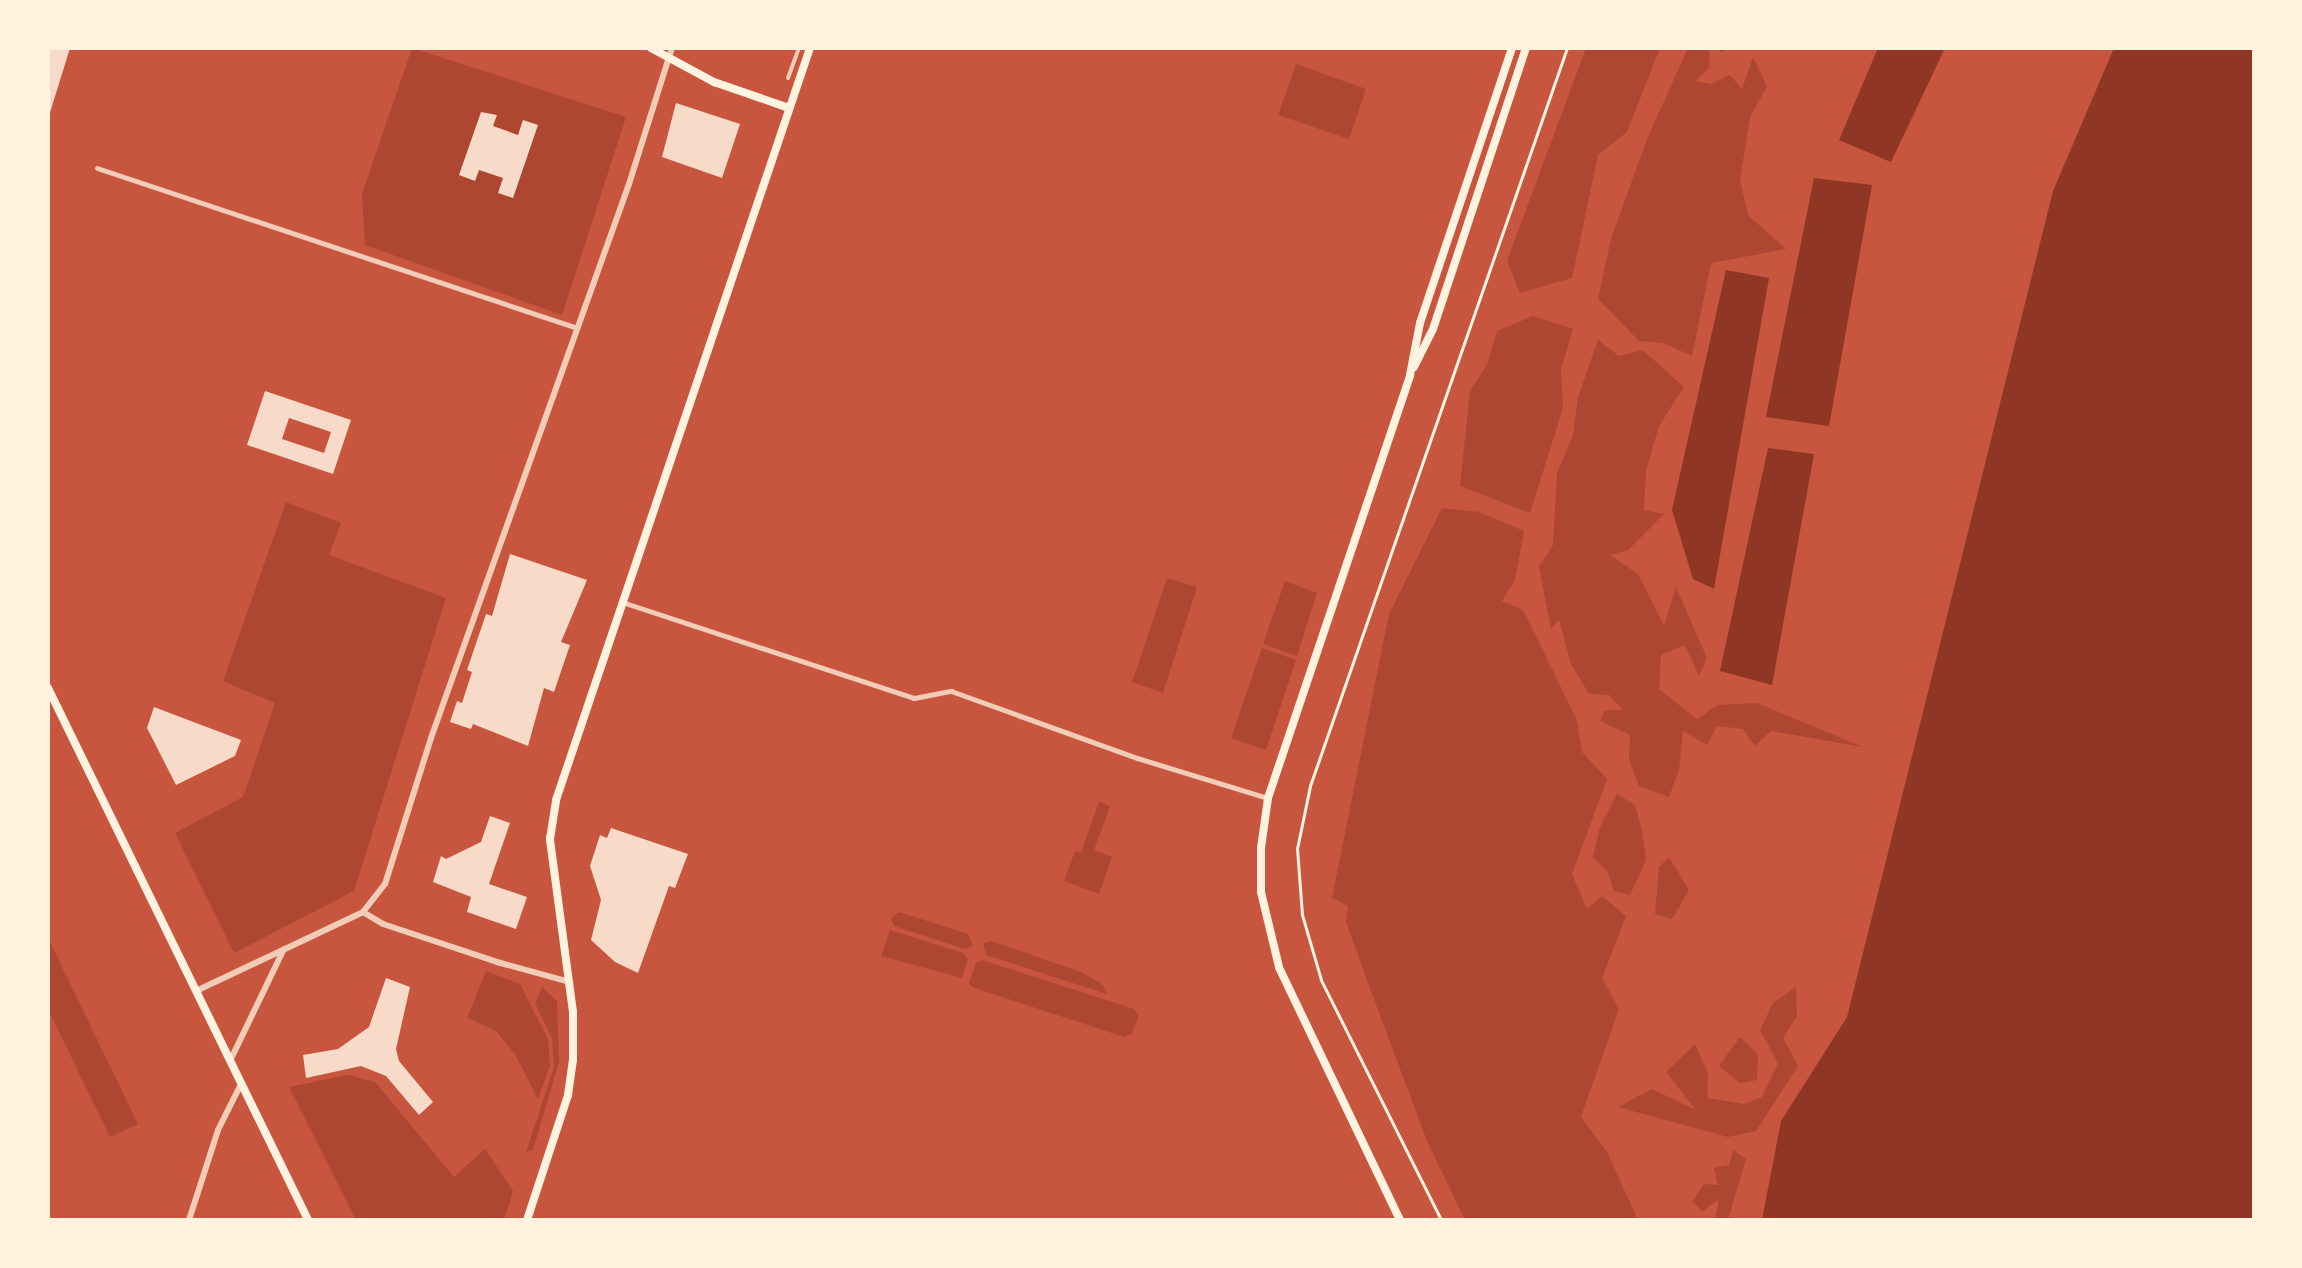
<!DOCTYPE html>
<style>
body{margin:0}
#map{position:relative;width:2302px;height:1268px;overflow:hidden;background:#c8553d;font-family:Ubuntu,sans-serif}
div>[style]{position:absolute}
[style*='--x']{left:calc(var(--x)*1px);top:calc(var(--y)*1px);width:calc(var(--w)*1px);rotate:calc(var(--a)*1deg)}
.green>*{inset:0;background:#ae4732}
.water>*{inset:0;background:#8f3625}
.building>*{inset:0;background:#f7dbc8}
.path>*{height:2.5px;margin:-1.25px;padding:0 1.25px;transform-origin:1.25px;border-radius:1.25px;background:#fff3e0}
.pedestrian>*{height:4px;margin:-2px;padding:0 2px;transform-origin:2px;border-radius:2px;background:#f1ccb7}
.minor>*{height:5px;margin:-2.5px;padding:0 2.5px;transform-origin:2.5px;border-radius:2.5px;background:#f1ccb7}
.tertiary>*{height:6px;margin:-3px;padding:0 3px;transform-origin:3px;border-radius:3px;background:#f1ccb7}
.secondary>*{height:8px;margin:-4px;padding:0 4px;transform-origin:4px;border-radius:4px;background:#fff3e0}
.primary>*{height:8px;margin:-4px;padding:0 4px;transform-origin:4px;border-radius:4px;background:#fff3e0}
span{translate:-50% -50%;white-space:nowrap;text-align:center;line-height:1.15;-webkit-text-stroke:8px #fff3e0;paint-order:stroke}
.frame{position:absolute;inset:0;border:50px solid #fff3e0;pointer-events:none}
</style>
<div id="map">
<div class="green">
<i style="clip-path:polygon(412px 48px,626px 117px,562px 315px,365px 245px,362px 194px)"></i>
<i style="clip-path:polygon(1586px 48px,1660px 48px,1627px 132px,1598px 155px,1572px 278px,1520px 293px,1507px 261px)"></i>
<i style="clip-path:polygon(1688px 48px,1723px 48px,1724px 52px,1710px 48px,1709px 68px,1695px 81px,1711px 84px,1730px 75px,1742px 89px,1753px 57px,1767px 86px,1750px 117px,1740px 180px,1748px 215px,1786px 249px,1711px 263px,1692px 356px,1663px 343px,1639px 341px,1598px 299px,1611px 239px,1647px 139px)"></i>
<i style="clip-path:polygon(1296px 64px,1366px 89px,1349px 139px,1278px 115px)"></i>
<i style="clip-path:polygon(1533px 316px,1573px 329px,1561px 369px,1563px 408px,1530px 513px,1460px 486px,1470px 391px,1487px 365px,1497px 331px)"></i>
<i style="clip-path:polygon(1598px 340px,1619px 356px,1643px 350px,1684px 387px,1659px 426px,1646px 471px,1644px 510px,1664px 514px,1628px 550px,1610px 555px,1638px 574px,1664px 626px,1676px 587px,1707px 658px,1699px 676px,1685px 645px,1661px 655px,1659px 689px,1697px 719px,1717px 705px,1757px 703px,1863px 747px,1771px 731px,1755px 746px,1743px 729px,1717px 726px,1707px 745px,1683px 731px,1679px 770px,1669px 797px,1639px 786px,1629px 760px,1630px 735px,1600px 721px,1605px 710px,1623px 710px,1609px 695px,1589px 694px,1571px 664px,1559px 620px,1551px 629px,1539px 566px,1553px 545px,1557px 473px,1573px 436px,1578px 397px)"></i>
<i style="clip-path:polygon(286px 502px,341px 523px,329px 555px,446px 598px,354px 891px,234px 953px,175px 833px,243px 797px,275px 703px,223px 681px)"></i>
<i style="clip-path:polygon(1442px 508px,1479px 512px,1524px 531px,1515px 580px,1502px 601px,1523px 610px,1577px 720px,1582px 752px,1607px 779px,1572px 874px,1587px 909px,1602px 896px,1626px 916px,1602px 978px,1619px 1009px,1581px 1117px,1607px 1152px,1638px 1220px,1465px 1220px,1427px 1141px,1378px 1010px,1346px 922px,1348px 906px,1332px 898px,1389px 614px)"></i>
<i style="clip-path:polygon(1167px 578px,1197px 587px,1163px 693px,1132px 682px)"></i>
<i style="clip-path:polygon(1285px 581px,1317px 593px,1297px 656px,1263px 644px)"></i>
<i style="clip-path:polygon(1262px 648px,1296px 660px,1266px 750px,1231px 738px)"></i>
<i style="clip-path:polygon(1617px 794px,1635px 805px,1642px 830px,1646px 860px,1630px 895px,1614px 891px,1607px 871px,1593px 857px,1600px 827px)"></i>
<i style="clip-path:polygon(1099px 802px,1110px 806px,1094px 850px,1112px 857px,1099px 894px,1064px 881px,1075px 851px,1081px 852px)"></i>
<i style="clip-path:polygon(1669px 857px,1689px 890px,1672px 919px,1655px 914px,1659px 867px)"></i>
<i style="clip-path:polygon(899px 912px,968px 934px,973px 946px,965px 949px,894px 926px,891px 918px)"></i>
<i style="clip-path:polygon(890px 930px,963px 953px,968px 959px,962px 978px,881px 956px)"></i>
<i style="clip-path:polygon(48px 938px,138px 1124px,110px 1137px,48px 1009px)"></i>
<i style="clip-path:polygon(991px 941px,1081px 972px,1102px 984px,1107px 994px,986px 955px,983px 943px)"></i>
<i style="clip-path:polygon(982px 960px,1134px 1009px,1139px 1016px,1132px 1033px,1124px 1037px,972px 987px,969px 983px,976px 963px)"></i>
<i style="clip-path:polygon(486px 971px,520px 984px,548px 1039px,550px 1066px,538px 1099px,515px 1054px,496px 1031px,467px 1018px)"></i>
<i style="clip-path:polygon(542px 987px,557px 1001px,559px 1062px,533px 1150px,526px 1152px,554px 1067px,552px 1038px,535px 1003px)"></i>
<i style="clip-path:polygon(1796px 987px,1797px 1016px,1783px 1038px,1798px 1066px,1756px 1131px,1728px 1137px,1618px 1107px,1652px 1089px,1696px 1110px,1666px 1072px,1695px 1044px,1708px 1073px,1707px 1098px,1744px 1104px,1762px 1097px,1778px 1063px,1760px 1030px,1773px 1003px)"></i>
<i style="clip-path:polygon(1740px 1037px,1758px 1054px,1757px 1080px,1740px 1083px,1719px 1066px)"></i>
<i style="clip-path:polygon(348px 1075px,375px 1082px,454px 1177px,485px 1149px,513px 1191px,504px 1220px,356px 1220px,289px 1087px)"></i>
<i style="clip-path:polygon(1733px 1150px,1746px 1159px,1728px 1220px,1715px 1220px,1719px 1199px,1703px 1211px,1692px 1202px,1704px 1184px,1718px 1185px,1714px 1168px,1729px 1165px)"></i>
</div>
<div class="water">
<i style="clip-path:polygon(1878px 48px,1945px 48px,1891px 162px,1839px 140px)"></i>
<i style="clip-path:polygon(2114px 48px,2254px 48px,2254px 1220px,1762px 1220px,1781px 1121px,1847px 1017px,2053px 191px)"></i>
<i style="clip-path:polygon(1814px 178px,1872px 185px,1829px 426px,1766px 417px)"></i>
<i style="clip-path:polygon(1726px 270px,1769px 278px,1714px 589px,1693px 579px,1672px 510px)"></i>
<i style="clip-path:polygon(1768px 448px,1814px 454px,1772px 685px,1720px 671px)"></i>
</div>
<div class="building">
<i style="clip-path:polygon(48px 48px,70px 48px,48px 119px)"></i>
<i style="clip-path:polygon(676px 103px,740px 124px,722px 178px,662px 157px)"></i>
<i style="clip-path:polygon(481px 112px,497px 115px,493px 126px,518px 135px,523px 120px,538px 125px,513px 198px,498px 193px,503px 178px,479px 170px,475px 181px,459px 175px)"></i>
<i style="clip-path:polygon(evenodd,265px 391px,351px 420px,333px 474px,247px 445px,265px 391px,289px 418px,331px 432px,324px 453px,282px 439px,289px 418px)"></i>
<i style="clip-path:polygon(510px 554px,587px 580px,561px 642px,570px 645px,554px 692px,544px 688px,528px 746px,473px 724px,471px 729px,450px 722px,457px 701px,462px 703px,472px 672px,467px 670px,486px 614px,492px 616px)"></i>
<i style="clip-path:polygon(154px 707px,241px 740px,235px 756px,176px 785px,147px 728px)"></i>
<i style="clip-path:polygon(490px 816px,510px 823px,489px 884px,527px 897px,516px 929px,467px 912px,471px 897px,433px 882px,441px 856px,446px 859px,481px 842px)"></i>
<i style="clip-path:polygon(611px 828px,688px 854px,675px 888px,669px 886px,638px 973px,615px 962px,591px 940px,601px 900px,590px 866px,600px 835px,607px 838px)"></i>
<i style="clip-path:polygon(386px 978px,410px 987px,396px 1049px,399px 1061px,433px 1102px,419px 1115px,386px 1076px,361px 1066px,306px 1078px,303px 1055px,338px 1049px,369px 1027px)"></i>
</div>
<div class="path">
<i style="--x:1441;--y:1220;--w:268;--a:-116.6"></i>
<i style="--x:1321;--y:980;--w:68;--a:-106.3"></i>
<i style="--x:1302;--y:915;--w:66;--a:-94.3"></i>
<i style="--x:1297;--y:849;--w:64;--a:-78.3"></i>
<i style="--x:1310;--y:786;--w:781;--a:-70.8"></i>
</div>
<div class="pedestrian">
<i style="--x:788;--y:78;--w:32;--a:-70"></i>
</div>
<div class="minor">
<i style="--x:97;--y:168;--w:506;--a:18.43"></i>
<i style="--x:622;--y:602;--w:307;--a:18.2"></i>
<i style="--x:914;--y:698;--w:38;--a:-11"></i>
<i style="--x:951;--y:691;--w:198;--a:19.8"></i>
<i style="--x:1137;--y:758;--w:137;--a:17"></i>
</div>
<div class="tertiary">
<i style="--x:363;--y:912;--w:23;--a:31"></i>
<i style="--x:383;--y:924;--w:120;--a:18.4"></i>
<i style="--x:497;--y:962;--w:76;--a:15.3"></i>
<i style="--x:196;--y:991;--w:185;--a:-25.3"></i>
<i style="--x:363;--y:912;--w:36;--a:-52"></i>
<i style="--x:385;--y:884;--w:153;--a:-72.5"></i>
<i style="--x:431;--y:738;--w:588;--a:-70.33"></i>
<i style="--x:629;--y:184;--w:143;--a:-72.5"></i>
<i style="--x:230;--y:1061;--w:124;--a:-64.3"></i>
<i style="--x:189;--y:1220;--w:95;--a:-72.1"></i>
<i style="--x:218;--y:1130;--w:51;--a:-63.4"></i>
</div>
<div class="secondary">
<i style="--x:651;--y:48;--w:72;--a:28.4"></i>
<i style="--x:714;--y:82;--w:79;--a:19.1"></i>
<i style="--x:527;--y:1220;--w:132;--a:-71.8"></i>
<i style="--x:568;--y:1095;--w:35;--a:-82"></i>
<i style="--x:573;--y:1060;--w:48;--a:-90"></i>
<i style="--x:573;--y:1012;--w:175;--a:-97.6"></i>
<i style="--x:550;--y:839;--w:39;--a:-81"></i>
<i style="--x:556;--y:800;--w:794;--a:-71.34"></i>
</div>
<div class="primary">
<i style="--x:1414;--y:367;--w:42;--a:-63.4"></i>
<i style="--x:1433;--y:329;--w:296;--a:-71.7"></i>
<i style="--x:48;--y:688;--w:592;--a:63.95"></i>
<i style="--x:1400;--y:1220;--w:280;--a:-115.6"></i>
<i style="--x:1279;--y:967;--w:77;--a:-103.5"></i>
<i style="--x:1261;--y:892;--w:44;--a:-90"></i>
<i style="--x:1261;--y:848;--w:50;--a:-82"></i>
<i style="--x:1268;--y:798;--w:446;--a:-71.4"></i>
<i style="--x:1410;--y:375;--w:53;--a:-79.1"></i>
<i style="--x:1420;--y:323;--w:290;--a:-71.5"></i>
</div>
<div class="frame"></div>
</div>
